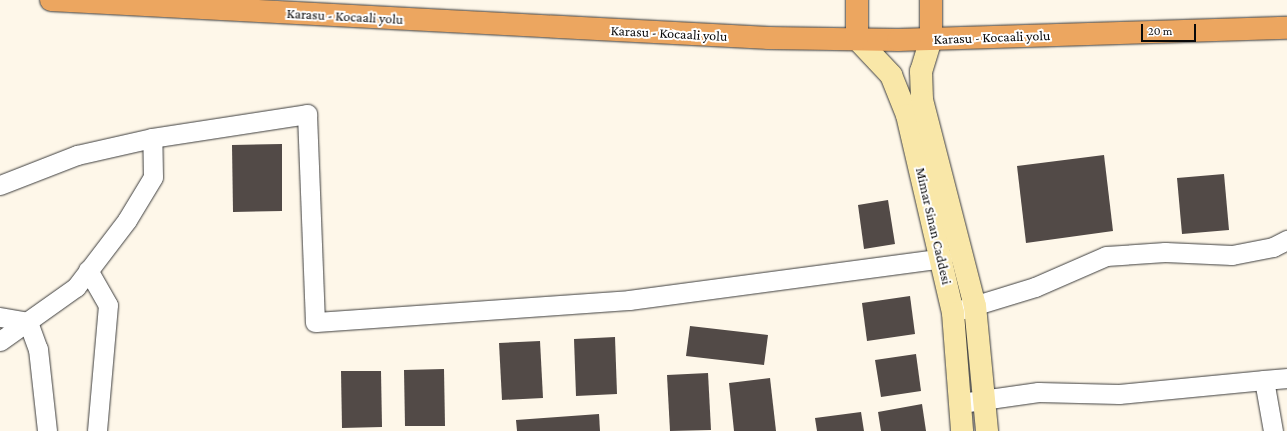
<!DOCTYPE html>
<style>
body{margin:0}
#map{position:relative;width:1287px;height:431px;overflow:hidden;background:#fef7e9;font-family:"Crimson Pro",serif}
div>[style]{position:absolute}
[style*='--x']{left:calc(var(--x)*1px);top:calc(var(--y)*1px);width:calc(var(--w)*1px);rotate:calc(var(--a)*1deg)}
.building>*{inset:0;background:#524a47}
.roads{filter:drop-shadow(0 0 1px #3d3d3d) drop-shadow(0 0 1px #3d3d3d)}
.minor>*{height:19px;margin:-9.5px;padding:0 9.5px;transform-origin:9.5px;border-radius:9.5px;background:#fff}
.secondary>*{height:22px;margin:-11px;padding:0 11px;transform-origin:11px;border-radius:11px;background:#f9e7a8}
.trunk>*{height:22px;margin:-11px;padding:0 11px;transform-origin:11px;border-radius:11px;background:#eca660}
span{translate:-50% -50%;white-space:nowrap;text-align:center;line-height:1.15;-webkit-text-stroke:4px #fff;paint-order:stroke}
.street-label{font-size:14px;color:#0a0a0a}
.scale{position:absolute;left:1141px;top:24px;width:55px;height:18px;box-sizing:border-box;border:2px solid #0a0a0a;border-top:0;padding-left:5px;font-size:12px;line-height:14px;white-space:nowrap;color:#0a0a0a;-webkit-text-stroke:3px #fff;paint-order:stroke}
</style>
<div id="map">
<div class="building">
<i style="clip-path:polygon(282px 144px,282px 211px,233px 212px,232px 145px)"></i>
<i style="clip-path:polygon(1104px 155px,1113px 231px,1026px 243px,1017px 166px)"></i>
<i style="clip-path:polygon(1224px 174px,1229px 230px,1182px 234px,1177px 178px)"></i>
<i style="clip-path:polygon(888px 200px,895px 244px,864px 249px,858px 205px)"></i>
<i style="clip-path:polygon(910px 296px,915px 334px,867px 341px,862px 303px)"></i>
<i style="clip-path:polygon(690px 326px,768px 335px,764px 365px,686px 356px)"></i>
<i style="clip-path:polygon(615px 337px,617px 394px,576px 396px,574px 339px)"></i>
<i style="clip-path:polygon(540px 341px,543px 398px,502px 400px,499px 343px)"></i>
<i style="clip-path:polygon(916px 354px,921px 391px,881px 397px,875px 360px)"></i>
<i style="clip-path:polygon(444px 369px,445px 426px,405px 426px,404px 370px)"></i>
<i style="clip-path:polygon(341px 371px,381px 371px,382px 427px,342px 428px)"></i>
<i style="clip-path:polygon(708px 373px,711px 430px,670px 431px,667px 375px)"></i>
<i style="clip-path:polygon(770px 378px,776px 431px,734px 431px,729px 383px)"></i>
<i style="clip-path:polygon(922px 404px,926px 431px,881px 431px,878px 412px)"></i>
<i style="clip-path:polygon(861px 412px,864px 431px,817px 431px,815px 418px)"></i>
<i style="clip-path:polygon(599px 414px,600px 431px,517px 431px,516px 420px)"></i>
</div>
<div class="roads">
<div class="minor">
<i style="--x:0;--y:185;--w:83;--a:-21.3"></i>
<i style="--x:77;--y:155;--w:77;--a:-12.8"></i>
<i style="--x:152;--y:138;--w:157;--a:-8.8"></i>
<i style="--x:307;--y:114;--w:208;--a:87.8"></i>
<i style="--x:315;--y:322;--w:315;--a:-4"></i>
<i style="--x:629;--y:300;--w:317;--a:-7.6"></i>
<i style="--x:88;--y:270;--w:40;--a:60.3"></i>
<i style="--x:108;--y:305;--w:126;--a:95"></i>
<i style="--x:960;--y:310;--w:78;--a:-17"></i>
<i style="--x:1035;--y:287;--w:77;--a:-23.6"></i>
<i style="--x:1106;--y:256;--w:59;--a:-3.9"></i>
<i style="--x:1165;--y:252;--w:67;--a:2.6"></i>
<i style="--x:1232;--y:255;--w:42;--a:-11"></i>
<i style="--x:1273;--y:247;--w:16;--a:-27"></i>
<i style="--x:0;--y:317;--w:28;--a:10"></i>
<i style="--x:28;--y:322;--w:29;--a:70"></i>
<i style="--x:38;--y:349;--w:82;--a:83.7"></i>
<i style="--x:0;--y:341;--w:93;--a:-35.4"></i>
<i style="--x:76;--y:287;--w:84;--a:-52.7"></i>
<i style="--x:127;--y:220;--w:50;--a:-58.8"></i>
<i style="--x:153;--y:177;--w:39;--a:-91"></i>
<i style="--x:1264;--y:380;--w:23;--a:-5"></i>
<i style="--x:961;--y:403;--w:78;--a:-8.1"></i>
<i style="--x:1038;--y:392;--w:81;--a:1.4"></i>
<i style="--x:1119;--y:394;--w:146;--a:-5.5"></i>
<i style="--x:1264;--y:380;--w:52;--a:80"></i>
</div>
<div class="secondary">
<i style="--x:857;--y:39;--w:50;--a:46.6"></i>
<i style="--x:891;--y:75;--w:43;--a:68.2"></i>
<i style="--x:907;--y:115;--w:203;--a:76.9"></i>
<i style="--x:953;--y:313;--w:118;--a:85.6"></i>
<i style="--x:931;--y:39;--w:34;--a:107"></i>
<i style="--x:921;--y:71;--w:29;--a:88"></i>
<i style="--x:922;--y:100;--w:213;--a:75.6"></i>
<i style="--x:975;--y:306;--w:126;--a:84.5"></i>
</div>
<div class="trunk">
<i style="--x:51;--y:0;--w:719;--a:3.03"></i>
<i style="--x:769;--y:38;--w:129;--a:0.9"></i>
<i style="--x:898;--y:40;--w:389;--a:-1.8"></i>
<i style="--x:857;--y:0;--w:39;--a:90"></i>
<i style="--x:931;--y:0;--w:39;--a:90"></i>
</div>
</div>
<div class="street-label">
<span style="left:345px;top:16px;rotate:3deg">Karasu - Kocaali yolu</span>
<span style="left:669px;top:33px;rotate:3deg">Karasu - Kocaali yolu</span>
<span style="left:992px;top:37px;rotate:-2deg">Karasu - Kocaali yolu</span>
<span style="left:934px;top:226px;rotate:77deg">Mimar Sinan Caddesi</span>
</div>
<div class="scale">20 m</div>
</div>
